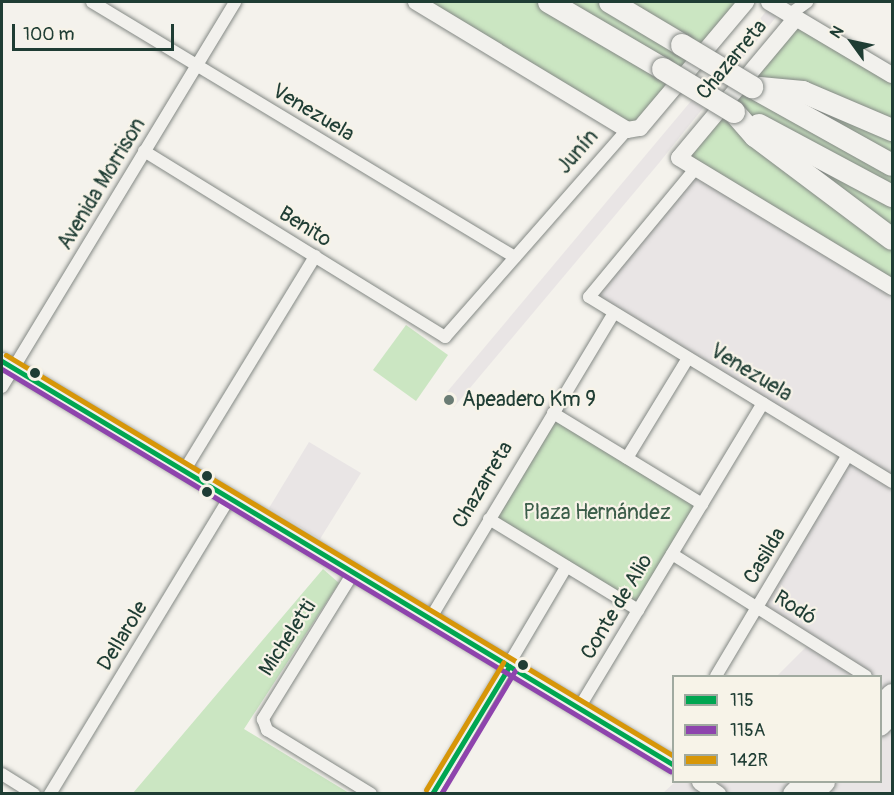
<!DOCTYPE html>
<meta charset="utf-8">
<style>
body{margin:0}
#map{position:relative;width:894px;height:795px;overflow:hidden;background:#f4f2ec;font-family:Pangolin,sans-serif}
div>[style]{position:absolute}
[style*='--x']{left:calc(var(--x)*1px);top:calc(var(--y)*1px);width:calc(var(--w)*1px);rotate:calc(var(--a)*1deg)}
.built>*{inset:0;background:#e9e5e5}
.green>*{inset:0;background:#cbe6c2}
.roads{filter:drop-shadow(0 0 2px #848985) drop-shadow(0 0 2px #848985)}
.street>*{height:12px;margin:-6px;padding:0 6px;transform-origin:6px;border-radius:6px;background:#f2f1ed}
.secondary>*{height:16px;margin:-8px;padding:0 8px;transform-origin:8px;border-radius:8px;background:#f2f1ed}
.primary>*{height:20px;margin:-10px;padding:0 10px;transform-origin:10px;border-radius:10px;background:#f2f1ed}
.highway>*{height:22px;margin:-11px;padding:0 11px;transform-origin:11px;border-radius:11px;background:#f2f1ed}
.bridges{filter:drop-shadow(0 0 2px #848985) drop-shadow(0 0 2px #848985)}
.highway-bridge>*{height:22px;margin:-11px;padding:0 11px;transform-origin:11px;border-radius:11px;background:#f2f1ed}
.bus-1>*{height:4.5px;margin:-2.25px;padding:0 2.25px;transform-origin:2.25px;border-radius:2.25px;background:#00a651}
.bus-2>*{height:4.5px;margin:-2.25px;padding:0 2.25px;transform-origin:2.25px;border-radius:2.25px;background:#8e44ad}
.bus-3>*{height:4.5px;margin:-2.25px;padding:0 2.25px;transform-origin:2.25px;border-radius:2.25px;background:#d79608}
.dots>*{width:16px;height:16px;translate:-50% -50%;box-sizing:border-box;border:3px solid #f7f3e8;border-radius:50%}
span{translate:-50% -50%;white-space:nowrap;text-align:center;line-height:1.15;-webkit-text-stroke:4.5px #f7f3e8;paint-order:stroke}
.street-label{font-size:21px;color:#1f3d34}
.poi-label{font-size:21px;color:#1f3d34}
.left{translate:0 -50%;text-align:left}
.park-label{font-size:21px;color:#3b5d49}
.frame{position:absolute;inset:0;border:3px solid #1f3d34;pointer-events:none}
.legend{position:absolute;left:672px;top:675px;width:210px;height:108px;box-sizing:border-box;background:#f7f3e8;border:2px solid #a1aaa0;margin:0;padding:8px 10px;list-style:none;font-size:18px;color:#1f3d34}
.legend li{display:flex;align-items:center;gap:12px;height:30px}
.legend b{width:30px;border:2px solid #a1aaa0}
.north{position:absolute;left:822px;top:12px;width:60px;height:60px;-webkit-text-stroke:4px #f7f3e8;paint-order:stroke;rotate:303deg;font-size:16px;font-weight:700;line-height:24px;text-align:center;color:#1f3d34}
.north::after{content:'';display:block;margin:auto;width:21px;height:27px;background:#1f3d34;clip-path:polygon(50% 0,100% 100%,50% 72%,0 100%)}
.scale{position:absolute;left:12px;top:24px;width:162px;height:27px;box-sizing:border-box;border:3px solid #1f3d34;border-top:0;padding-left:8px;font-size:18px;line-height:21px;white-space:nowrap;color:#1f3d34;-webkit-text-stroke:4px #f7f3e8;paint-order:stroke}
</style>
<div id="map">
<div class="built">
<i style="clip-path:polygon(774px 2px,788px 2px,659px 163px,454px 407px,442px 398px)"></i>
<i style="clip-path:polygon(695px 169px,892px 287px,892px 793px,663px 793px,675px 782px,880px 782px,880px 676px,777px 676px,811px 642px,757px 607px,848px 455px,589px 297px)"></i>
<i style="clip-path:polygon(309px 442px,361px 473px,320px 539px,269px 508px)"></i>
</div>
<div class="green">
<i style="clip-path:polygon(416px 2px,746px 2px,640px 128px)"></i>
<i style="clip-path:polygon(796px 18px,892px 75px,892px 287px,679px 158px)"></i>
<i style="clip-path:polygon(406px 325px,448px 355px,416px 401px,373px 370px)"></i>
<i style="clip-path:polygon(553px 413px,702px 504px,638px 610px,489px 519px)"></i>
<i style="clip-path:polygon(323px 569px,339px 583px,244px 729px,349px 793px,133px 793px)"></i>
</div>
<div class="roads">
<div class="street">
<i style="--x:92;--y:2;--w:494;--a:31.1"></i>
<i style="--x:790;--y:14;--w:21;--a:-35"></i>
<i style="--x:144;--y:151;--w:354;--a:31.7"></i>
<i style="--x:445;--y:337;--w:276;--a:-48.7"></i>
<i style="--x:695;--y:169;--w:166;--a:129.6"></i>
<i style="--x:589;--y:297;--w:355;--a:31.4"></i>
<i style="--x:2;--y:387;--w:450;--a:-58.8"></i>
<i style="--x:553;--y:413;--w:175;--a:31.4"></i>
<i style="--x:627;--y:458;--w:117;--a:-58.6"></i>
<i style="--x:184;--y:471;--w:252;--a:-58.6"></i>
<i style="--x:489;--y:519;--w:175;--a:31.4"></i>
<i style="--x:672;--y:554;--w:229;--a:32.2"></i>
<i style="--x:353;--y:573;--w:172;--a:121.7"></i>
<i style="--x:263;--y:719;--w:12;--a:70"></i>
<i style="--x:267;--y:730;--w:122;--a:31.6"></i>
<i style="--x:430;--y:619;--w:357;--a:-59"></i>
<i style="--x:716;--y:676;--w:257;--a:-59.2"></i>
<i style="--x:579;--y:708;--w:356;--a:-58.9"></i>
<i style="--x:2;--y:774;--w:38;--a:32"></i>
<i style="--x:50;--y:794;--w:345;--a:-58.8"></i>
<i style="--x:432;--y:794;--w:264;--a:-59.4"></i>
</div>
<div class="secondary">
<i style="--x:416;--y:2;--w:247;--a:31.2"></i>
<i style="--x:627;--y:130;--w:13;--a:-9"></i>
<i style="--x:640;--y:128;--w:165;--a:-49.9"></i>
<i style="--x:769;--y:2;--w:143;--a:30.7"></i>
<i style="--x:796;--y:18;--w:182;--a:129.9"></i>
<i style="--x:679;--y:158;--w:249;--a:31.2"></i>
<i style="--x:2;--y:361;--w:784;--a:31.01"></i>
<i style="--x:700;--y:782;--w:22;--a:34"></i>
</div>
<div class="primary">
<i style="--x:880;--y:706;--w:17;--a:-45"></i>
<i style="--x:880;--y:726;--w:17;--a:-45"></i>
<i style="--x:793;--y:794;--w:17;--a:-45"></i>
<i style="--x:813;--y:794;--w:17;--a:-45"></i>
</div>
<div class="highway">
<i style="--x:549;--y:2;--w:132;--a:30.4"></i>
<i style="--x:610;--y:2;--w:84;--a:30.8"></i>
<i style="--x:752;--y:87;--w:160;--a:29.1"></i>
<i style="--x:760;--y:88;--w:43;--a:5.3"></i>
<i style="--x:803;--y:92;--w:97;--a:23.1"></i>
<i style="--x:734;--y:112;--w:32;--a:49"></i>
<i style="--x:755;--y:136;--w:171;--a:36.9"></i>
<i style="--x:759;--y:125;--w:151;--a:28.1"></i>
</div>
</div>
<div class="bridges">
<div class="highway-bridge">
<i style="--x:682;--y:45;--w:82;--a:31"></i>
<i style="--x:663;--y:69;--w:83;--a:31.2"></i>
</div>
</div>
<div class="bus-1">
<i style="--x:2;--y:361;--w:784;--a:31.01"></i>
<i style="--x:432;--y:794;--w:149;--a:-58.8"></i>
</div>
<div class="bus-2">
<i style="--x:2;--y:369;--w:780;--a:31.04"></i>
<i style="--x:441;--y:794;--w:144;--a:-59"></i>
</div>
<div class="bus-3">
<i style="--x:6;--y:355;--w:779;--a:30.98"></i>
<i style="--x:426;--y:790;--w:149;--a:-58.8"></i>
</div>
<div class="dots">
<i style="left:35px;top:373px;background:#1f3d34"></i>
<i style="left:449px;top:400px;background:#6a7c74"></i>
<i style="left:207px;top:476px;background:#1f3d34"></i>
<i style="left:207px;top:492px;background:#1f3d34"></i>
<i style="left:523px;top:665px;background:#1f3d34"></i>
</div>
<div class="street-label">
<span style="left:732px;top:60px;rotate:-50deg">Chazarreta</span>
<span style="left:313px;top:113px;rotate:31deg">Venezuela</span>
<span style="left:578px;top:152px;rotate:-49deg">Junín</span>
<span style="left:102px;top:184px;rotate:-59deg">Avenida Morrison</span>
<span style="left:305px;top:227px;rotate:32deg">Benito</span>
<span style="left:751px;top:373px;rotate:31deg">Venezuela</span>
<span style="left:483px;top:485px;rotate:-59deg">Chazarreta</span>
<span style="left:765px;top:556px;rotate:-59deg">Casilda</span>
<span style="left:617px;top:607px;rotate:-59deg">Conte de Alio</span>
<span style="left:795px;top:608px;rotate:32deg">Rodó</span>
<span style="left:123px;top:636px;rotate:-59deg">Dellarole</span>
<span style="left:288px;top:638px;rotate:-57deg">Micheletti</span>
</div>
<div class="poi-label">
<span class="left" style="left:462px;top:400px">Apeadero Km 9</span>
</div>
<div class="park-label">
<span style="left:597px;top:513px">Plaza Hernández</span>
</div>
<div class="frame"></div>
<ul class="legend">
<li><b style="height:8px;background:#00a651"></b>115</li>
<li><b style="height:8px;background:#8e44ad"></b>115A</li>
<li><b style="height:8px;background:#d79608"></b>142R</li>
</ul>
<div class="north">N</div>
<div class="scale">100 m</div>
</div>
